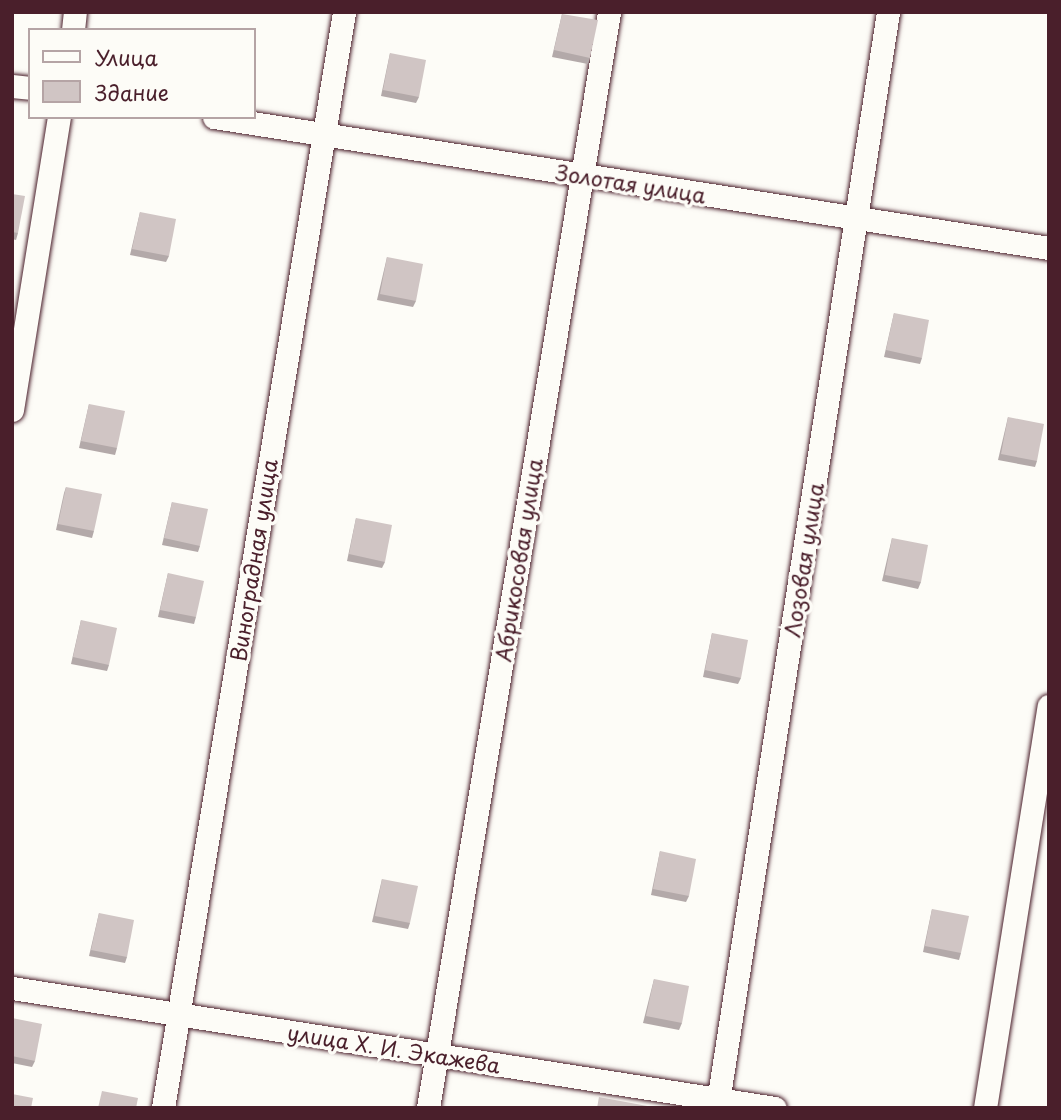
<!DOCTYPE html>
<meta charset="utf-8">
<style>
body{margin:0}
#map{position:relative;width:1061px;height:1120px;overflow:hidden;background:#fdfcf7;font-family:"Playpen Sans",sans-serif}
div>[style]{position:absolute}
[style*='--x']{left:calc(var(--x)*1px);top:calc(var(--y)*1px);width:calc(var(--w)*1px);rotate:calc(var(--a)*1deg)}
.roads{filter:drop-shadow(0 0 2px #4a1f2b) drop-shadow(0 0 2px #4a1f2b)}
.minor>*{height:23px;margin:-11.5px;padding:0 11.5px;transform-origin:11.5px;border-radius:11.5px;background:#fdfcf7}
.wall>*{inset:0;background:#b3a9a9}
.building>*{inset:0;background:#d0c5c4}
span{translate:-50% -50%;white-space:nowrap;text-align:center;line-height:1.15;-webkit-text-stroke:7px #fdfcf7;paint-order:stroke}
.street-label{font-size:21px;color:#4a1f2b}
.frame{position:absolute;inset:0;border:14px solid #4a1f2b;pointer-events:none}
.legend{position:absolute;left:28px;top:28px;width:228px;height:91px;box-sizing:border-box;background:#fdfcf7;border:2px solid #b5a4a5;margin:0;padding:9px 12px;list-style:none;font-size:21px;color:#4a1f2b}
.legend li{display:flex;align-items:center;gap:14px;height:35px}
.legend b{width:35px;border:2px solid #b5a4a5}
</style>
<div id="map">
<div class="roads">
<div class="minor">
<i style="--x:73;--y:30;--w:18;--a:-84"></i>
<i style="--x:12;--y:86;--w:18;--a:6"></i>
<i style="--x:214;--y:117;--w:845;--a:8.92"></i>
<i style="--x:12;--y:410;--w:297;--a:-80.9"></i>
<i style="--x:12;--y:988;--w:772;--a:8.94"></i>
<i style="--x:163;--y:1108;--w:1111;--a:-80.62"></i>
<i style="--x:428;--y:1108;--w:1111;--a:-80.62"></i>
<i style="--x:717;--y:1108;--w:1109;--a:-81.13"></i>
<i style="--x:985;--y:1108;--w:407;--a:-81"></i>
</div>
</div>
<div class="wall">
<i style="clip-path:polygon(562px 14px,590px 58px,588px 64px,552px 57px)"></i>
<i style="clip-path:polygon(390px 53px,419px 97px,416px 103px,381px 96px)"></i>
<i style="clip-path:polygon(12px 194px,18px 233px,16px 240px,12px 239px)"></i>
<i style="clip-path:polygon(140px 212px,169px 256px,166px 262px,130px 255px)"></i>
<i style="clip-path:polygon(387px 257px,416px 301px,413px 307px,377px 300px)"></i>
<i style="clip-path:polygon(894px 313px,922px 358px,920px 364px,884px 357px)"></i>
<i style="clip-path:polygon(89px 404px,117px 448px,115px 455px,79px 448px)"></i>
<i style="clip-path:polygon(1008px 417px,1037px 461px,1035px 467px,998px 460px)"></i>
<i style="clip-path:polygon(66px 487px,94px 531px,92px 538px,56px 530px,64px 493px)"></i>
<i style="clip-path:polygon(172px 502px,200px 546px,198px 552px,162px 545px)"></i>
<i style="clip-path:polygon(356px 518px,385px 562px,382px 568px,347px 561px)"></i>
<i style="clip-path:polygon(892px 538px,921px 582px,918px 589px,882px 581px)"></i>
<i style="clip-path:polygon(168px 573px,196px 617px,194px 624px,158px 617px)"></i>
<i style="clip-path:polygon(81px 620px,109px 665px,107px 671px,71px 664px)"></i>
<i style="clip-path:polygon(712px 633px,741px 678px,738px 684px,703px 677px)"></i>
<i style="clip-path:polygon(660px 851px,689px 896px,686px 902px,651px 895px)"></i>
<i style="clip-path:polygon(382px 879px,410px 923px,408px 929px,372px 922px)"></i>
<i style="clip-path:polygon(932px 909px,961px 953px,959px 960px,923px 952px)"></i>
<i style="clip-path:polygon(99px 913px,127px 957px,125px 963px,89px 956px)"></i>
<i style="clip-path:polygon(654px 979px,682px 1023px,679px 1030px,643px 1023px)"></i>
<i style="clip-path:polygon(12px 1018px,35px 1061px,32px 1067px,12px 1063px)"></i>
</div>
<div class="building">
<i style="clip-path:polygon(562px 14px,598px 20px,590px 58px,554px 50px)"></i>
<i style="clip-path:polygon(390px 53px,426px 60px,419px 97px,383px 90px)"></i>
<i style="clip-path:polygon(12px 194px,25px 196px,18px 233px,12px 232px)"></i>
<i style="clip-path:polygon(140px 212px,176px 219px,169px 256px,132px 249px)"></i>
<i style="clip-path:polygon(387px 257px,423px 264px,416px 301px,380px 294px)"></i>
<i style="clip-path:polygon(894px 313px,929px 320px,922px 358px,886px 350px)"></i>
<i style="clip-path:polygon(89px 404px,125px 411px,117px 448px,81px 441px)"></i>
<i style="clip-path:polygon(1008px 417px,1044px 424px,1037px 461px,1001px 454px)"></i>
<i style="clip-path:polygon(66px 487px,102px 494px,94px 531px,58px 524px)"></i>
<i style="clip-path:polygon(172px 502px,208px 509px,200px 546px,164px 538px)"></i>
<i style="clip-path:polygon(356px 518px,392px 525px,385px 562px,349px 554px)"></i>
<i style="clip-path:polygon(892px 538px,928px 545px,921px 582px,885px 575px)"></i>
<i style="clip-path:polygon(168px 573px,204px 581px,196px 617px,160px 610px)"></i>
<i style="clip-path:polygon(81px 620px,117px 628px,109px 665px,73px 657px)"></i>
<i style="clip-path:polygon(712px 633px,748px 640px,741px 678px,705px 670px)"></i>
<i style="clip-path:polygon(660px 851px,696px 859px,689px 896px,653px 889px)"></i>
<i style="clip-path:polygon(382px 879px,418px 886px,410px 923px,375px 916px)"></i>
<i style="clip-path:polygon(932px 909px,969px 916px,961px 953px,925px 946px)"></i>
<i style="clip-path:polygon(99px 913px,134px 920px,127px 957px,91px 950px)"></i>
<i style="clip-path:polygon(654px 979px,689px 986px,682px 1023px,646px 1016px)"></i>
<i style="clip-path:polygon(12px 1018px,42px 1024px,35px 1061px,12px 1056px)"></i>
<i style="clip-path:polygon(102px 1091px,138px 1098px,136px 1108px,98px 1108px)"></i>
<i style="clip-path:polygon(12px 1094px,33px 1098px,31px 1108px,12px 1108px)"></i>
<i style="clip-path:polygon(599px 1097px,658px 1108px,597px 1108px)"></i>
</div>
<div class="street-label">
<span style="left:631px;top:183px;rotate:9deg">Золотая улица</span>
<span style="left:253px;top:560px;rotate:-81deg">Виноградная улица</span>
<span style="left:518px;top:560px;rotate:-81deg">Абрикосовая улица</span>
<span style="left:803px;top:560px;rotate:-81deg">Лозовая улица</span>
<span style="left:394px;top:1048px;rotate:9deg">улица Х. И. Экажева</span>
</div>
<div class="frame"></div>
<ul class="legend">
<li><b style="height:9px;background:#fdfcf7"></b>Улица</li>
<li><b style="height:19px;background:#d0c5c4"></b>Здание</li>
</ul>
</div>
